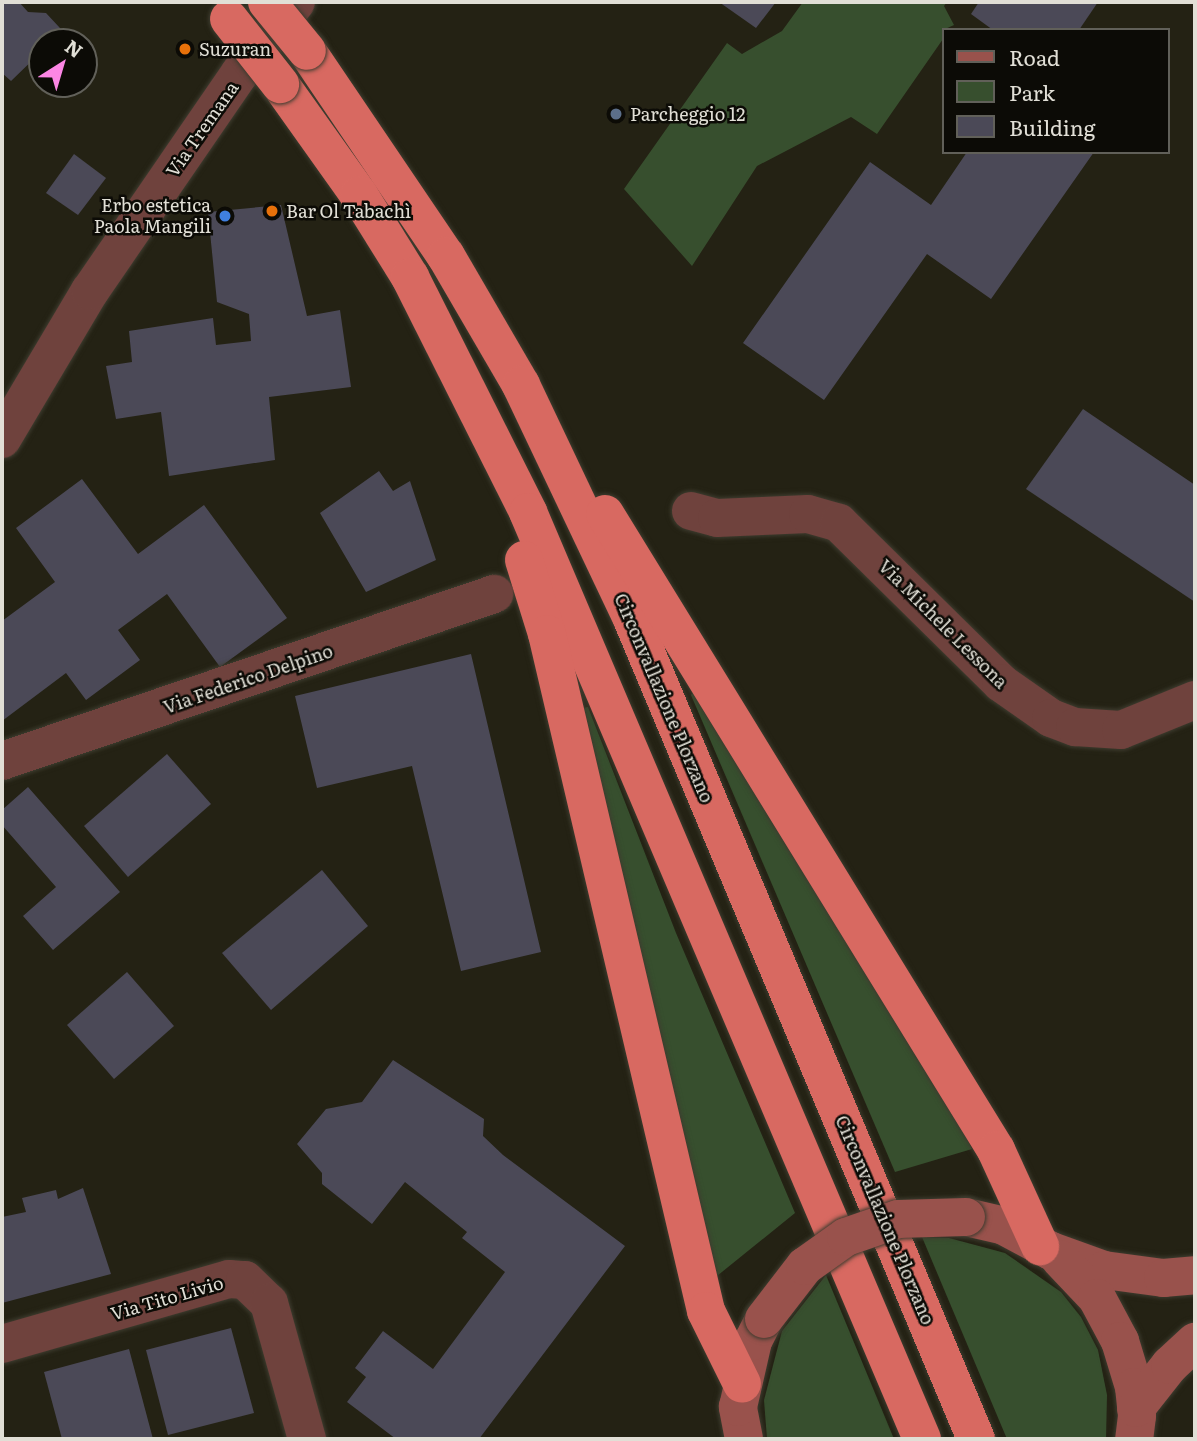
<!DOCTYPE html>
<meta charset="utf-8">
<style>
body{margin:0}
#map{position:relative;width:1197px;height:1441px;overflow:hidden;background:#242214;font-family:Literata,serif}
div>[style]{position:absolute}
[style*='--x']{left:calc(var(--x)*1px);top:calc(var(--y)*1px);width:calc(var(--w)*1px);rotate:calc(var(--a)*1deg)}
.green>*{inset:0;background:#374f2e}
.building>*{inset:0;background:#4b4957}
.roads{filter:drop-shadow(0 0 2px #3e3c2f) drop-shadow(0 0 2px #3e3c2f)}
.street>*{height:38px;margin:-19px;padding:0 19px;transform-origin:19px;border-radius:19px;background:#6f423d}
.secondary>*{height:38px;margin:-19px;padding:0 19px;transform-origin:19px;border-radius:19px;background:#99524c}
.highway>*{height:38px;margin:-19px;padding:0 19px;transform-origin:19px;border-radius:19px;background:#d86961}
.bridges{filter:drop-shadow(0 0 2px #3e3c2f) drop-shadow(0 0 2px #3e3c2f)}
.secondary-bridge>*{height:38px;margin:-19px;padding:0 19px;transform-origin:19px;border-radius:19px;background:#99524c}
.highway-bridge>*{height:38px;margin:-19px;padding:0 19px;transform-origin:19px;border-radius:19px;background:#d86961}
.dots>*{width:19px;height:19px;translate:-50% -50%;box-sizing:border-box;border:4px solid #0c0b06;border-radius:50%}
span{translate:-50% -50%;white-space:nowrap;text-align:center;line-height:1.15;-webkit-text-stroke:5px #0c0b06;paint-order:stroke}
.poi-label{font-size:18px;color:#e1dfd6}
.left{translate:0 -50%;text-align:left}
.right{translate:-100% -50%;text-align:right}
.street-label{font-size:18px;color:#e1dfd6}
.frame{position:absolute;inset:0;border:4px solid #e1dfd6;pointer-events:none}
.legend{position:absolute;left:942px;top:28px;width:228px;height:126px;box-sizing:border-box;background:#0c0b06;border:2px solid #616059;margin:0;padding:9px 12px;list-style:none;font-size:21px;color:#e1dfd6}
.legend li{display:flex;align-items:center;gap:14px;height:35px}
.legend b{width:35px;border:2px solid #616059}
.north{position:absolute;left:28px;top:28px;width:70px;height:70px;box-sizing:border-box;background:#0c0b06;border:2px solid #616059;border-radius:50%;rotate:37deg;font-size:19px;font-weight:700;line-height:28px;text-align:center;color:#e1dfd6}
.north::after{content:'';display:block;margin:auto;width:24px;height:32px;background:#fc86e4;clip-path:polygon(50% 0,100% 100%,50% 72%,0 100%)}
</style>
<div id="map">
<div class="green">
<i style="clip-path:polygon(803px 2px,947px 2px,944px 6px,954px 25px,943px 30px,943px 39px,877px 134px,851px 117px,757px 166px,692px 266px,624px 189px,727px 43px,742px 54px,782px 31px)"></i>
<i style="clip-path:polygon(694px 691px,958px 1120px,972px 1149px,895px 1172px,691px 695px)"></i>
<i style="clip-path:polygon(588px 707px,676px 933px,795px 1213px,717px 1276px,583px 708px)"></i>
<i style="clip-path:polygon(922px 1237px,949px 1238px,1005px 1253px,1061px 1292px,1081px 1317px,1098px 1350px,1107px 1395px,1106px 1439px,1007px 1439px)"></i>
<i style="clip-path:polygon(826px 1275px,894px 1439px,767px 1439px,764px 1400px,782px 1331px)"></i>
</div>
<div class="building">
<i style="clip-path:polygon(2px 2px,19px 2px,28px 12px,46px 13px,73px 42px,42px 42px,42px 51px,11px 81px,2px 73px)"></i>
<i style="clip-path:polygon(719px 2px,776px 2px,756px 28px)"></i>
<i style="clip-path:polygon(979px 2px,1098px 2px,1079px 30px,993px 30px,971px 14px)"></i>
<i style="clip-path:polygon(967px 152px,1094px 152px,991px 299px,927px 254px,824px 400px,743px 343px,870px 162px,931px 205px)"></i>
<i style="clip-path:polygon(74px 154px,106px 178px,78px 215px,46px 193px)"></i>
<i style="clip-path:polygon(281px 205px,307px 316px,340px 310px,351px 387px,269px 397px,275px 460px,169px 476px,161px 412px,116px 419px,106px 366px,132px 362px,129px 331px,213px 318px,216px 345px,251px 341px,249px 314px,217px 302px,208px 212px)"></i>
<i style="clip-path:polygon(1083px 409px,1195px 485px,1195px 602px,1026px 489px)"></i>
<i style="clip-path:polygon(379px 471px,393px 491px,410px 481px,436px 560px,366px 592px,320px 513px)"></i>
<i style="clip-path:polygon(82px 479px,138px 554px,204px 505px,287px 618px,220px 667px,167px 594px,118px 630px,140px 660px,86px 700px,66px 673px,2px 721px,2px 621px,55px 582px,16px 528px)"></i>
<i style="clip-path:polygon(471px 654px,541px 952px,461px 971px,412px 766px,317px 788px,295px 696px)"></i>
<i style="clip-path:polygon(167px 754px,211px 804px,128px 877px,84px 826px)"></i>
<i style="clip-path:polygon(28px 787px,120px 892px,53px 950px,23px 916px,56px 887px,2px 825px,2px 810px)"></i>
<i style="clip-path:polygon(322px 870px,368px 926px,271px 1010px,222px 953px)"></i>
<i style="clip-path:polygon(127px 972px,174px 1026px,114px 1079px,67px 1025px)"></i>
<i style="clip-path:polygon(393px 1060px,484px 1119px,483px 1136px,503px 1155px,625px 1246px,479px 1439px,396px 1439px,347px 1402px,366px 1377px,355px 1368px,383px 1331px,433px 1369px,505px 1272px,462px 1238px,467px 1232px,405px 1182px,372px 1224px,322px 1184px,322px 1173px,297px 1144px,326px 1109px,362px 1102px)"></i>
<i style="clip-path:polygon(83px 1188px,111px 1274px,2px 1303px,2px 1217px,26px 1212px,22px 1198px,56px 1190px,58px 1199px)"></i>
<i style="clip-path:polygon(231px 1328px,254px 1413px,168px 1435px,146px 1350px)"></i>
<i style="clip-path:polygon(129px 1349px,153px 1439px,62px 1439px,44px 1372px)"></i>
</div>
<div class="roads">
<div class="street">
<i style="--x:2;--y:439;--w:172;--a:-59.3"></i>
<i style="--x:90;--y:291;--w:265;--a:-55.5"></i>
<i style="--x:240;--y:73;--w:90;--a:-51.7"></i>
<i style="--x:691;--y:511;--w:27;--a:15"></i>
<i style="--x:717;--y:518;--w:91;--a:-2.5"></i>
<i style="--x:808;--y:514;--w:32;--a:16"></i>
<i style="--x:839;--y:523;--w:228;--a:44.6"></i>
<i style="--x:1001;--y:683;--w:61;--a:35"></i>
<i style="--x:1051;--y:718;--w:26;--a:21"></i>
<i style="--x:1075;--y:727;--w:46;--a:3.7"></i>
<i style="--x:1121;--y:730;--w:80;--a:-22.1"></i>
<i style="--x:2;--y:761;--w:520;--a:-18.75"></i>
<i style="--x:2;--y:1344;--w:236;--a:-16"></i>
<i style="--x:229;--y:1279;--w:16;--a:4"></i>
<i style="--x:245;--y:1280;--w:33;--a:44"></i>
<i style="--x:269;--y:1303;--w:141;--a:74.4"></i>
</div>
<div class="secondary">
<i style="--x:966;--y:1217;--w:39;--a:13"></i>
<i style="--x:1004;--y:1226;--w:53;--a:28"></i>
<i style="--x:1051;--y:1251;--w:56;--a:19.7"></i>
<i style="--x:1104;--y:1270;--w:60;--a:7.7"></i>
<i style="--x:1163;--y:1278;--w:32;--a:-5"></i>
<i style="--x:1060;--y:1259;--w:54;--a:46.5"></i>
<i style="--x:1097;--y:1298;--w:49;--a:61.9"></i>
<i style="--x:1120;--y:1341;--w:48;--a:73.1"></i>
<i style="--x:1134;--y:1387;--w:29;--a:84"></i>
<i style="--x:1137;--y:1416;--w:23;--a:97"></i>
<i style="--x:1136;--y:1408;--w:55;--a:-51.7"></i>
<i style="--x:1170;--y:1365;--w:34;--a:-43"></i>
<i style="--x:744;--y:1439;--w:33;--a:-101"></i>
<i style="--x:738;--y:1407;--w:68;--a:-77.2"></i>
<i style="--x:753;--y:1341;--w:25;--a:-63"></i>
</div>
<div class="highway">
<i style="--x:307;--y:51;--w:248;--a:55.9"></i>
<i style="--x:446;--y:256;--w:149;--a:59.8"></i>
<i style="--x:521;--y:385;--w:259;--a:64.6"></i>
<i style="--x:632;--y:619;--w:889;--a:67.24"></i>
<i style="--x:280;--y:84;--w:136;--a:54.6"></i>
<i style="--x:359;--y:195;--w:97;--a:58.1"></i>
<i style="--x:410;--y:277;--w:263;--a:63.3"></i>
<i style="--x:528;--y:512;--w:1007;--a:66.97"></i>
<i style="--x:605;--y:514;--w:747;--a:58.42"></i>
<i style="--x:996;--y:1150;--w:106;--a:65.4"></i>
<i style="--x:524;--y:560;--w:77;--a:72.7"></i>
<i style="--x:547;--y:634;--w:695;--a:76.78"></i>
<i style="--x:706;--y:1311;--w:81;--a:63.7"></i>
</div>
</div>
<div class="bridges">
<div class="secondary-bridge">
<i style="--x:764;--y:1319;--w:67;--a:-52.3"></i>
<i style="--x:805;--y:1266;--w:50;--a:-35.3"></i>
<i style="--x:846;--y:1237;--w:55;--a:-19.1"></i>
<i style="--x:898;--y:1219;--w:68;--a:-1.7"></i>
</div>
<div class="highway-bridge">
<i style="--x:267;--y:2;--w:63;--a:50.8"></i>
<i style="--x:229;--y:19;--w:83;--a:51.9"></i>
</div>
</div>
<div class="dots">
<i style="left:185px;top:49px;background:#e8710a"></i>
<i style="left:616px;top:114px;background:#5c6f8a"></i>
<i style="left:272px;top:211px;background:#e8710a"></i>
<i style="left:225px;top:216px;background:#3f7fe0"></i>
</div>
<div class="poi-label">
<span class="left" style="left:199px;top:49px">Suzuran</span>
<span class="left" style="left:630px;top:114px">Parcheggio 12</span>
<span class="right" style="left:211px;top:216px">Erbo estetica<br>Paola Mangili</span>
<span class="left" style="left:286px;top:211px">Bar Ol Tabachì</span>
</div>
<div class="street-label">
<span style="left:202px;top:129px;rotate:-55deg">Via Tremana</span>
<span style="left:943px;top:624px;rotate:45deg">Via Michele Lessona</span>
<span style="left:248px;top:679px;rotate:-19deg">Via Federico Delpino</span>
<span style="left:664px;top:698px;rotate:67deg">Circonvallazione Plorzano</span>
<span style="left:885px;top:1220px;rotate:67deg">Circonvallazione Plorzano</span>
<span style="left:167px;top:1298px;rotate:-16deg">Via Tito Livio</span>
</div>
<div class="frame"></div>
<ul class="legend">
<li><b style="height:9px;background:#99524c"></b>Road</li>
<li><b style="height:19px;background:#374f2e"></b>Park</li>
<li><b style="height:19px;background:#4b4957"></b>Building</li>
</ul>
<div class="north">N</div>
</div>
